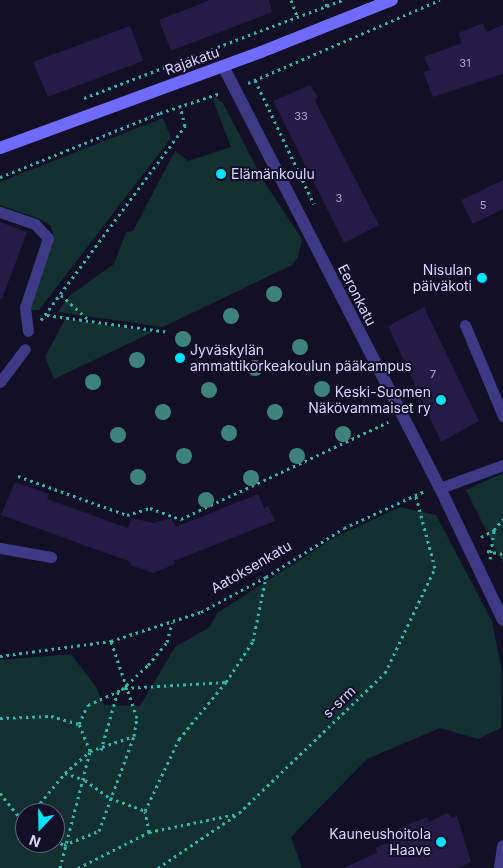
<!DOCTYPE html>
<meta charset="utf-8">
<style>
body{margin:0}
#map{position:relative;width:503px;height:868px;overflow:hidden;background:#130f26;font-family:Inter,sans-serif}
div>[style]{position:absolute}
[style*='--x']{left:calc(var(--x)*1px);top:calc(var(--y)*1px);width:calc(var(--w)*1px);rotate:calc(var(--a)*1deg)}
.green>*{inset:0;background:#12302f}
.building>*{inset:0;background:#241b47}
.path>*{height:3px;margin-top:-1.5px;transform-origin:0;background:repeating-linear-gradient(90deg,#2fb8b0 0 2.5px,transparent 0 6.5px)}
.service>*{height:11px;margin:-5.5px;padding:0 5.5px;transform-origin:5.5px;border-radius:5.5px;background:#3d3a85}
.minor>*{height:12px;margin:-6px;padding:0 6px;transform-origin:6px;border-radius:6px;background:#3d3a85}
.secondary>*{height:12px;margin:-6px;padding:0 6px;transform-origin:6px;border-radius:6px;background:#6f6bff}
.trees>*{width:16px;height:16px;margin:-8px;border-radius:50%;background:#3d827b}
.dots>*{width:14px;height:14px;translate:-50% -50%;box-sizing:border-box;border:2px solid #130f26;border-radius:50%}
span{translate:-50% -50%;white-space:nowrap;text-align:center;line-height:1.15;-webkit-text-stroke:4px #130f26;paint-order:stroke}
.number-label{font-size:11px;color:#aca6d1}
.number-label span{-webkit-text-stroke-width:0}
.street-label{font-size:14px;color:#d9d4ff}
.poi-label{font-size:14px;color:#d9d4ff}
.left{translate:0 -50%;text-align:left}
.right{translate:-100% -50%;text-align:right}
.north{position:absolute;left:15px;top:803px;width:50px;height:50px;box-sizing:border-box;background:#130f26;border:1px solid #625e7d;border-radius:50%;rotate:201deg;font-size:14px;font-weight:700;line-height:20px;text-align:center;color:#d9d4ff}
.north::after{content:'';display:block;margin:auto;width:18px;height:22px;background:#00e5ff;clip-path:polygon(50% 0,100% 100%,50% 72%,0 100%)}
</style>
<div id="map">
<div class="green">
<i style="clip-path:polygon(215px 97px,223px 103px,263px 180px,302px 239px,298px 257px,292px 265px,163px 327px,58px 312px,69px 296px,114px 264px,126px 232px,133px 231px,175px 151px,188px 161px,231px 147px,213px 100px)"></i>
<i style="clip-path:polygon(163px 118px,171px 138px,39px 310px,32px 310px,29px 308px,54px 238px,51px 226px,40px 219px,0 205px,0 182px)"></i>
<i style="clip-path:polygon(65px 319px,153px 332px,54px 379px,45px 357px)"></i>
<i style="clip-path:polygon(503px 473px,503px 564px,466px 490px)"></i>
<i style="clip-path:polygon(evenodd,400px 507px,436px 515px,492px 621px,502px 672px,501px 728px,478px 739px,440px 728px,367px 759px,291px 837px,302px 868px,0 868px,0 660px,71px 654px,96px 687px,104px 705px,140px 706px,175px 647px,210px 627px,217px 613px,336px 537px,400px 507px,25px 813px,55px 813px,55px 843px,25px 843px,25px 813px)"></i>
</div>
<div class="building">
<i style="clip-path:polygon(210px 0,269px 0,272px 12px,171px 51px,159px 20px)"></i>
<i style="clip-path:polygon(483px 23px,486px 32px,503px 25px,503px 74px,433px 97px,423px 72px,430px 70px,424px 57px,462px 43px,458px 33px)"></i>
<i style="clip-path:polygon(130px 26px,143px 61px,48px 97px,33px 62px)"></i>
<i style="clip-path:polygon(310px 85px,318px 97px,315px 101px,379px 225px,344px 243px,273px 101px)"></i>
<i style="clip-path:polygon(503px 180px,503px 209px,473px 224px,461px 200px)"></i>
<i style="clip-path:polygon(0 222px,27px 232px,2px 299px,0 298px)"></i>
<i style="clip-path:polygon(424px 307px,479px 421px,441px 442px,388px 326px)"></i>
<i style="clip-path:polygon(15px 482px,49px 494px,47px 499px,128px 528px,132px 518px,154px 523px,171px 518px,176px 527px,258px 494px,264px 508px,268px 506px,275px 521px,174px 561px,175px 564px,153px 573px,131px 565px,131px 562px,1px 515px)"></i>
<i style="clip-path:polygon(448px 813px,452px 818px,457px 816px,471px 862px,458px 868px,343px 868px,377px 853px,376px 847px,390px 842px,386px 834px,427px 817px,429px 822px)"></i>
</div>
<div class="path">
<i style="--x:291;--y:0;--w:17;--a:69"></i>
<i style="--x:327;--y:6;--w:16;--a:-22"></i>
<i style="--x:254;--y:33;--w:78;--a:-20.3"></i>
<i style="--x:327;--y:6;--w:7;--a:-117"></i>
<i style="--x:255;--y:80;--w:137;--a:64.6"></i>
<i style="--x:248;--y:83;--w:209;--a:-23.4"></i>
<i style="--x:84;--y:98;--w:182;--a:-20.9"></i>
<i style="--x:0;--y:177;--w:172;--a:-21.8"></i>
<i style="--x:160;--y:113;--w:64;--a:-18.2"></i>
<i style="--x:61;--y:295;--w:38;--a:42"></i>
<i style="--x:47;--y:315;--w:123;--a:7.9"></i>
<i style="--x:41;--y:320;--w:242;--a:-53.4"></i>
<i style="--x:185;--y:126;--w:21;--a:-104"></i>
<i style="--x:18;--y:476;--w:116;--a:19.7"></i>
<i style="--x:127;--y:515;--w:24;--a:-17"></i>
<i style="--x:150;--y:508;--w:33;--a:20"></i>
<i style="--x:181;--y:519;--w:229;--a:-25.1"></i>
<i style="--x:481;--y:537;--w:15;--a:-28"></i>
<i style="--x:494;--y:530;--w:14;--a:-51"></i>
<i style="--x:487;--y:551;--w:16;--a:11"></i>
<i style="--x:490;--y:559;--w:29;--a:-82"></i>
<i style="--x:0;--y:656;--w:112;--a:-7.7"></i>
<i style="--x:111;--y:641;--w:95;--a:-17.9"></i>
<i style="--x:201;--y:612;--w:74;--a:-28.3"></i>
<i style="--x:266;--y:577;--w:92;--a:-32.1"></i>
<i style="--x:344;--y:528;--w:89;--a:-24.6"></i>
<i style="--x:0;--y:718;--w:51;--a:-2.2"></i>
<i style="--x:51;--y:716;--w:29;--a:16"></i>
<i style="--x:79;--y:724;--w:21;--a:-65"></i>
<i style="--x:88;--y:705;--w:41;--a:-24.7"></i>
<i style="--x:125;--y:688;--w:101;--a:-3.4"></i>
<i style="--x:101;--y:750;--w:58;--a:-74.1"></i>
<i style="--x:117;--y:694;--w:42;--a:-43.1"></i>
<i style="--x:148;--y:665;--w:30;--a:-50"></i>
<i style="--x:167;--y:642;--w:20;--a:-75"></i>
<i style="--x:65;--y:773;--w:21;--a:19"></i>
<i style="--x:85;--y:780;--w:31;--a:36"></i>
<i style="--x:110;--y:798;--w:37;--a:20"></i>
<i style="--x:0;--y:793;--w:40;--a:51"></i>
<i style="--x:32;--y:813;--w:52;--a:-50.5"></i>
<i style="--x:65;--y:773;--w:33;--a:-41"></i>
<i style="--x:90;--y:751;--w:46;--a:-18.8"></i>
<i style="--x:149;--y:832;--w:21;--a:-101"></i>
<i style="--x:145;--y:811;--w:80;--a:-64.7"></i>
<i style="--x:179;--y:739;--w:74;--a:-50.5"></i>
<i style="--x:226;--y:682;--w:49;--a:-56.6"></i>
<i style="--x:253;--y:641;--w:65;--a:-78.5"></i>
<i style="--x:55;--y:840;--w:10;--a:29"></i>
<i style="--x:64;--y:845;--w:38;--a:-22"></i>
<i style="--x:99;--y:831;--w:101;--a:-69.8"></i>
<i style="--x:134;--y:736;--w:18;--a:-81"></i>
<i style="--x:137;--y:718;--w:81;--a:-108.7"></i>
<i style="--x:60;--y:868;--w:121;--a:-75.6"></i>
<i style="--x:90;--y:751;--w:29;--a:-112"></i>
<i style="--x:78;--y:868;--w:80;--a:-26.9"></i>
<i style="--x:149;--y:832;--w:90;--a:-11.6"></i>
<i style="--x:158;--y:868;--w:98;--a:-34.2"></i>
<i style="--x:239;--y:813;--w:202;--a:-43.8"></i>
<i style="--x:385;--y:673;--w:116;--a:-64.5"></i>
<i style="--x:435;--y:568;--w:78;--a:-104.9"></i>
</div>
<div class="service">
<i style="--x:0;--y:212;--w:37;--a:19"></i>
<i style="--x:35;--y:224;--w:19;--a:47"></i>
<i style="--x:48;--y:238;--w:73;--a:108.4"></i>
<i style="--x:25;--y:307;--w:24;--a:83"></i>
<i style="--x:465;--y:325;--w:99;--a:67.3"></i>
<i style="--x:0;--y:382;--w:41;--a:-52.9"></i>
<i style="--x:440;--y:488;--w:67;--a:-20.1"></i>
<i style="--x:0;--y:548;--w:52;--a:10"></i>
</div>
<div class="minor">
<i style="--x:223;--y:66;--w:475;--a:62.8"></i>
<i style="--x:440;--y:488;--w:146;--a:64.5"></i>
<i style="--x:500;--y:868;--w:22;--a:-82"></i>
</div>
<div class="secondary">
<i style="--x:0;--y:148;--w:278;--a:-20.2"></i>
<i style="--x:261;--y:52;--w:141;--a:-21.7"></i>
</div>
<div class="trees">
<i style="left:274px;top:294px"></i>
<i style="left:231px;top:316px"></i>
<i style="left:183px;top:339px"></i>
<i style="left:300px;top:347px"></i>
<i style="left:137px;top:360px"></i>
<i style="left:255px;top:368px"></i>
<i style="left:93px;top:382px"></i>
<i style="left:322px;top:389px"></i>
<i style="left:209px;top:390px"></i>
<i style="left:163px;top:412px"></i>
<i style="left:275px;top:412px"></i>
<i style="left:229px;top:433px"></i>
<i style="left:343px;top:434px"></i>
<i style="left:118px;top:435px"></i>
<i style="left:184px;top:456px"></i>
<i style="left:297px;top:456px"></i>
<i style="left:138px;top:477px"></i>
<i style="left:251px;top:478px"></i>
<i style="left:206px;top:500px"></i>
</div>
<div class="dots">
<i style="left:221px;top:174px;background:#00e5ff"></i>
<i style="left:482px;top:278px;background:#00e5ff"></i>
<i style="left:180px;top:358px;background:#00e5ff"></i>
<i style="left:441px;top:400px;background:#00e5ff"></i>
<i style="left:441px;top:842px;background:#00e5ff"></i>
</div>
<div class="number-label">
<span style="left:465px;top:63px">31</span>
<span style="left:301px;top:116px">33</span>
<span style="left:339px;top:198px">3</span>
<span style="left:483px;top:205px">5</span>
<span style="left:433px;top:374px">7</span>
</div>
<div class="street-label">
<span style="left:192px;top:61px;rotate:-20deg">Rajakatu</span>
<span style="left:357px;top:295px;rotate:63deg">Eeronkatu</span>
<span style="left:251px;top:567px;rotate:-30deg">Aatoksenkatu</span>
<span style="left:339px;top:702px;rotate:-44deg">s-srm</span>
</div>
<div class="poi-label">
<span class="left" style="left:231px;top:174px">Elämänkoulu</span>
<span class="right" style="left:472px;top:278px">Nisulan<br>päiväkoti</span>
<span class="left" style="left:190px;top:358px">Jyväskylän<br>ammattikorkeakoulun pääkampus</span>
<span class="right" style="left:431px;top:400px">Keski-Suomen<br>Näkövammaiset ry</span>
<span class="right" style="left:431px;top:842px">Kauneushoitola<br>Haave</span>
</div>
<div class="north">N</div>
</div>
